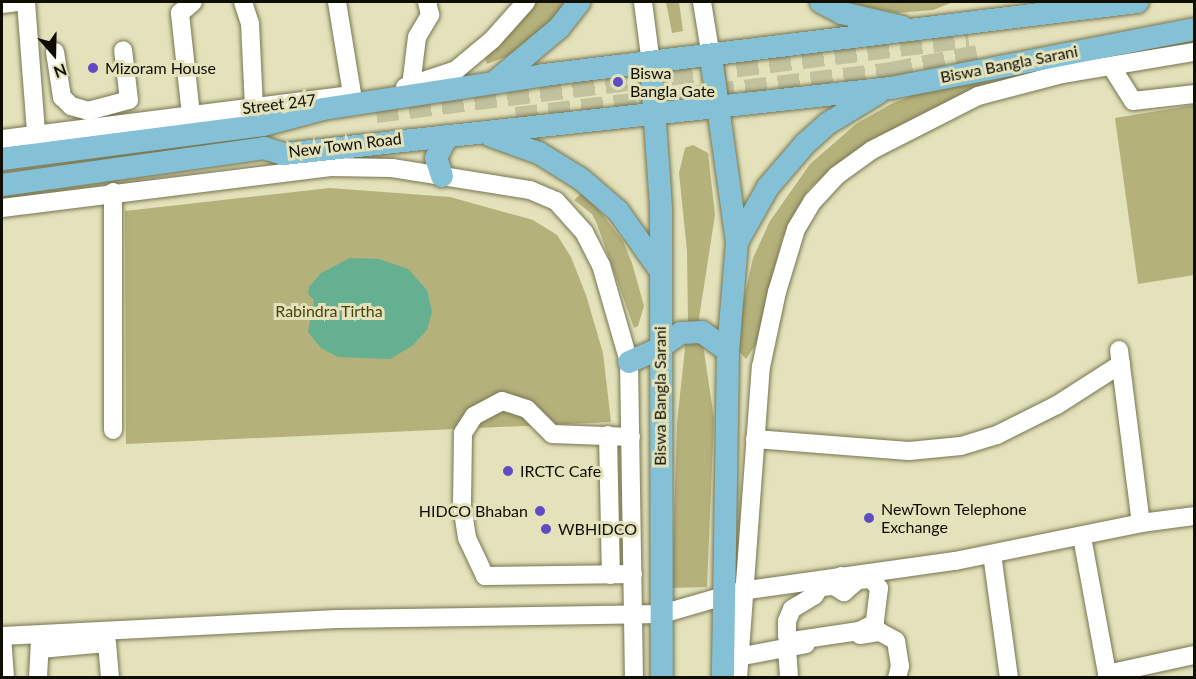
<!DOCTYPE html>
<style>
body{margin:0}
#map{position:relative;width:1196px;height:679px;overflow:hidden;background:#e3e2ba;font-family:Lato,sans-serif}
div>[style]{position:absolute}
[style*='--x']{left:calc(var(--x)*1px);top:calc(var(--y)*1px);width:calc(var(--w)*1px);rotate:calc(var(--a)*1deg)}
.green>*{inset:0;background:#b4b17b}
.water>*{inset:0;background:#65b091}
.major-tunnel>*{height:22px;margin-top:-11px;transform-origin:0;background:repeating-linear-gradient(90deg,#c3c29e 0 22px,transparent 0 33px)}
.roads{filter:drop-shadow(0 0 2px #777551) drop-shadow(0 0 2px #777551)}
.minor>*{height:18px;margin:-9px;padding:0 9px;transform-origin:9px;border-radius:9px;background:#fff}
.major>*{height:22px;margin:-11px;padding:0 11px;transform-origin:11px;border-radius:11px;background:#84c1d7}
.dots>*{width:16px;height:16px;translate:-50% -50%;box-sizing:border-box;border:3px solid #e3e2ba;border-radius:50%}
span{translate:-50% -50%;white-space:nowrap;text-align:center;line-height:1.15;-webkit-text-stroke:6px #e3e2ba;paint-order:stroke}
.street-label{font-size:16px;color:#0f0e02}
.poi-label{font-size:16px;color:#0f0e02}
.left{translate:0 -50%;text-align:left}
.right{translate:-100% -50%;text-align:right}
.park-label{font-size:16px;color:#47430d}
.frame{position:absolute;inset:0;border:3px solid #0f0e02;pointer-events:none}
.north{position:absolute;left:24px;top:24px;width:60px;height:60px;-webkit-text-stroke:4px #e3e2ba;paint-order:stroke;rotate:160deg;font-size:16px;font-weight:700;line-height:24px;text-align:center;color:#0f0e02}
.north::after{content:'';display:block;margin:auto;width:21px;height:27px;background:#0f0e02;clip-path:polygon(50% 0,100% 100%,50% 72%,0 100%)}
</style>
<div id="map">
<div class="green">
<i style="clip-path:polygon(535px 2px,571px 2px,516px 53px,487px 64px,485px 58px)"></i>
<i style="clip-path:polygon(666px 2px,679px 2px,683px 31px,672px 33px)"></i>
<i style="clip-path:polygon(844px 2px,953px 2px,933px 10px,896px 13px)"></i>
<i style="clip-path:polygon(978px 78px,985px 82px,871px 143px,832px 168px,808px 190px,782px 239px,756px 344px,746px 359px,738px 350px,740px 316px,753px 258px,770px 221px,810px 164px,856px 124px,891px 104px,923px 91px)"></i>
<i style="clip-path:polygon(1194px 105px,1194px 275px,1138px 284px,1115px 118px)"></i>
<i style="clip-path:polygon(693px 145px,708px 153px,715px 215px,699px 318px,714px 418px,707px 587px,672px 588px,677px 423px,688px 320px,687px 251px,679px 173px,685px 148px)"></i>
<i style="clip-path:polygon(330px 188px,450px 197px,533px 220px,557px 235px,571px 257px,586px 295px,603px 353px,611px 422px,126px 444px,125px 211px)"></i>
<i style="clip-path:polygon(584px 191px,623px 241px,632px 263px,644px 306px,638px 326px,634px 328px,597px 224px,592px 214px,574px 200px)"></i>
</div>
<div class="water">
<i style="clip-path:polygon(350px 258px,379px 259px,408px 269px,427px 290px,432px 312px,427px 330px,412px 346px,390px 359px,338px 357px,321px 348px,308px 332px,314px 300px,308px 294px,309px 287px,321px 273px)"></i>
</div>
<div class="major-tunnel">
<i style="--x:376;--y:112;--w:597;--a:-7.22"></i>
<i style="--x:516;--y:118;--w:378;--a:-6.8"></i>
<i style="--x:891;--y:73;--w:89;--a:-11.1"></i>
</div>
<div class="roads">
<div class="minor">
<i style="--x:26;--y:2;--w:144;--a:85.6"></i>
<i style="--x:243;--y:2;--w:22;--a:72"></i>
<i style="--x:250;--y:23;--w:84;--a:87.3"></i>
<i style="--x:337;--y:2;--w:93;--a:80.7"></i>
<i style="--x:643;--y:2;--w:63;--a:82.6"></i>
<i style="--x:702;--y:2;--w:56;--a:80.7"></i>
<i style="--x:2;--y:4;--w:17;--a:-7"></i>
<i style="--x:55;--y:52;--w:46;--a:81.2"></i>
<i style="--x:62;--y:97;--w:13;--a:45"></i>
<i style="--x:71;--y:106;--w:18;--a:16"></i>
<i style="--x:88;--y:111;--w:42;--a:-15"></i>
<i style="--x:129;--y:100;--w:50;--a:-96.8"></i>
<i style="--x:1111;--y:66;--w:41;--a:57.8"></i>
<i style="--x:1133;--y:101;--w:61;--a:-6.5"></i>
<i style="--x:411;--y:86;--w:49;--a:-83"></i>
<i style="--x:417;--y:37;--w:26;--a:-59"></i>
<i style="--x:430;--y:15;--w:13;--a:-103"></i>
<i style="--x:405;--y:87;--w:54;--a:-18.4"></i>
<i style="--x:456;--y:70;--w:47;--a:-39.8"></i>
<i style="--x:492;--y:40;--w:51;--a:-48.2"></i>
<i style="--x:191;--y:115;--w:103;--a:-96.2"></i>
<i style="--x:180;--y:13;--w:17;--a:-40"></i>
<i style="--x:2;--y:139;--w:343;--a:-7.2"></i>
<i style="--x:113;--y:192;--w:238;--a:90"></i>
<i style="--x:2;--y:208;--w:331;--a:-7.1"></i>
<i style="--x:330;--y:167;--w:62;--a:0.9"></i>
<i style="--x:392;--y:168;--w:140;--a:9.1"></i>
<i style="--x:530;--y:190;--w:28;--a:23"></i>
<i style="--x:556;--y:201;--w:42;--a:47.9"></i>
<i style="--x:584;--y:232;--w:37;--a:63"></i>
<i style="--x:601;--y:265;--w:101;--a:73.9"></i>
<i style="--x:629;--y:362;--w:316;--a:89.1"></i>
<i style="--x:1119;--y:350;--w:174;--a:82.8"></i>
<i style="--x:608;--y:435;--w:140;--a:88.8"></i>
<i style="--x:631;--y:437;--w:79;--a:-177.8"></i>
<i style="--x:552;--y:434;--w:35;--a:-135"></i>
<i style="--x:527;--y:409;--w:26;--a:-162"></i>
<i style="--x:502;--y:401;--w:32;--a:152"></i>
<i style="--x:474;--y:416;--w:20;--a:123"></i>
<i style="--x:463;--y:433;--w:73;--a:90.8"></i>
<i style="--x:462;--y:506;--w:32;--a:81"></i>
<i style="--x:467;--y:538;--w:42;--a:64.7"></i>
<i style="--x:485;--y:576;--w:148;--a:-0.8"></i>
<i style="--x:755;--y:439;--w:154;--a:4.5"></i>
<i style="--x:909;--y:451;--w:52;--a:-5.5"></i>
<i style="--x:961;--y:446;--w:38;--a:-17"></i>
<i style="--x:997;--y:435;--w:67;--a:-26.6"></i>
<i style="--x:1057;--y:405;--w:76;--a:-32.6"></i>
<i style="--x:1082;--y:537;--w:143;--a:79.6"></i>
<i style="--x:992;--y:554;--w:125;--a:82.2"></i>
<i style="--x:841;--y:576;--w:16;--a:79"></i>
<i style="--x:844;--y:592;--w:18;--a:-41"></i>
<i style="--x:858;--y:580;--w:13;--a:-4"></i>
<i style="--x:871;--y:579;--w:12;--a:48"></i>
<i style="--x:879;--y:588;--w:35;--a:97"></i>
<i style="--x:875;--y:623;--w:18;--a:153"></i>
<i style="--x:859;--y:631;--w:69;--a:171.6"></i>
<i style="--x:791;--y:641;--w:6;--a:-129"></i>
<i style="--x:787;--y:636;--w:15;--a:-90"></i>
<i style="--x:787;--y:621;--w:13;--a:-67"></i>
<i style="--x:792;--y:609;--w:26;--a:-31"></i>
<i style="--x:814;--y:596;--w:11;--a:-56"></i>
<i style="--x:820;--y:587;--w:14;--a:-4"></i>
<i style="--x:834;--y:586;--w:12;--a:31"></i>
<i style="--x:860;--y:635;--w:20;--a:-9"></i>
<i style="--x:880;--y:632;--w:18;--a:29"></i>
<i style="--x:896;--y:641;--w:25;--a:81"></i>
<i style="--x:900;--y:666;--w:12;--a:104"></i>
<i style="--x:2;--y:636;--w:335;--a:-2.9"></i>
<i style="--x:337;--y:619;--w:325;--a:-0.9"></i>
<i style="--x:662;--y:614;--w:82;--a:-16.2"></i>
<i style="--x:741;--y:591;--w:216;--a:-8"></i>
<i style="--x:955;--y:561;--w:190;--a:-11.5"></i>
<i style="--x:1141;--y:523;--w:53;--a:-7.5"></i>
<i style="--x:2;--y:636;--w:42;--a:85.9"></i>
<i style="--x:787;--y:648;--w:30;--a:86"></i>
<i style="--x:40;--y:649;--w:67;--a:-5.1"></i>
<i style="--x:107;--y:643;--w:35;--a:85"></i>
<i style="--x:738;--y:657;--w:69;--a:-10.8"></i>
<i style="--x:1107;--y:674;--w:89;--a:-12.3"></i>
<i style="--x:38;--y:678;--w:39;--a:-87"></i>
<i style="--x:738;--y:678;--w:312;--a:-85.8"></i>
<i style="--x:761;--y:367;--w:77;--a:-78"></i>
<i style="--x:777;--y:292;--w:66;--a:-73.2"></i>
<i style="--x:796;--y:229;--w:33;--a:-59"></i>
<i style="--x:813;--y:201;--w:34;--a:-47"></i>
<i style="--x:836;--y:176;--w:44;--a:-35.8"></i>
<i style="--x:872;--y:150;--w:119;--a:-27"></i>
<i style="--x:978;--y:96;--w:87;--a:-14.7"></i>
<i style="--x:1062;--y:74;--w:134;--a:-9.5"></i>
</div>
<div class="major">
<i style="--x:821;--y:2;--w:24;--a:28"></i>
<i style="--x:842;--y:13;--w:62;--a:13.1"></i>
<i style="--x:711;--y:57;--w:187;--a:82"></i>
<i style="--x:737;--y:242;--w:109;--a:94.7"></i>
<i style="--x:728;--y:351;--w:327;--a:90.9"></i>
<i style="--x:651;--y:64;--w:144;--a:86"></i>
<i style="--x:661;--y:208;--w:470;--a:89.9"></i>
<i style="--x:497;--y:80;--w:81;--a:-40"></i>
<i style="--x:559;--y:28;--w:33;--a:-52"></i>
<i style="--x:491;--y:136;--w:51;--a:19.5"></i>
<i style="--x:539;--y:153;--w:49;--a:31.8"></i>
<i style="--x:581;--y:179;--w:49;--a:40.9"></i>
<i style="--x:618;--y:211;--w:72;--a:54.6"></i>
<i style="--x:2;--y:159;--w:263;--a:-7.4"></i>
<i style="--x:263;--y:125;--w:62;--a:-14.9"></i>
<i style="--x:323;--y:109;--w:224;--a:-8.7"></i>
<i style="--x:544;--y:75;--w:598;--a:-7.01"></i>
<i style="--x:442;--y:176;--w:19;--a:-108"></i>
<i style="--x:436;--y:158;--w:25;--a:-63"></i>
<i style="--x:2;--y:185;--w:265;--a:-8"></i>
<i style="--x:264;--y:148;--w:21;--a:17"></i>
<i style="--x:284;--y:154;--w:611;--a:-6.21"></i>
<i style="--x:891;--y:88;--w:309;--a:-11"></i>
<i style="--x:737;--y:242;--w:63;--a:-60.6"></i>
<i style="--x:768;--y:187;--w:57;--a:-49.3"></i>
<i style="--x:805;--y:144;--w:30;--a:-42"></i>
<i style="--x:827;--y:124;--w:60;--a:-31.3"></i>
<i style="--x:629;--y:362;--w:32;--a:-24"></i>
<i style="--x:658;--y:349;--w:28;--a:-35"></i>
<i style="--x:681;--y:333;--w:21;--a:-3"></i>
<i style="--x:702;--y:332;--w:32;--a:36"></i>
</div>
</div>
<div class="dots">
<i style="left:93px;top:68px;background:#5f4cc4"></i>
<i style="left:618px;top:82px;background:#5f4cc4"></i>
<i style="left:508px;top:471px;background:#5f4cc4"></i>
<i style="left:540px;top:511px;background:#5f4cc4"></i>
<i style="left:869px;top:518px;background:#5f4cc4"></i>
<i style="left:546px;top:529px;background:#5f4cc4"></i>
</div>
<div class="street-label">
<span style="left:1009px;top:64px;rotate:-11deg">Biswa Bangla Sarani</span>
<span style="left:279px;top:104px;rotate:-7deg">Street 247</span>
<span style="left:345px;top:145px;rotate:-7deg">New Town Road</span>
<span style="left:660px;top:396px;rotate:-90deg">Biswa Bangla Sarani</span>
</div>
<div class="poi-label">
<span class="left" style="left:105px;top:68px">Mizoram House</span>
<span class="left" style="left:630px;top:82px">Biswa<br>Bangla Gate</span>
<span class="left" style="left:520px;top:471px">IRCTC Cafe</span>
<span class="left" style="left:881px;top:518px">NewTown Telephone<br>Exchange</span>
<span class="right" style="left:528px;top:511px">HIDCO Bhaban</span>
<span class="left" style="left:558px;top:529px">WBHIDCO</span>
</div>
<div class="park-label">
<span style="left:329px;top:311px">Rabindra Tirtha</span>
</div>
<div class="frame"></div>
<div class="north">N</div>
</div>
